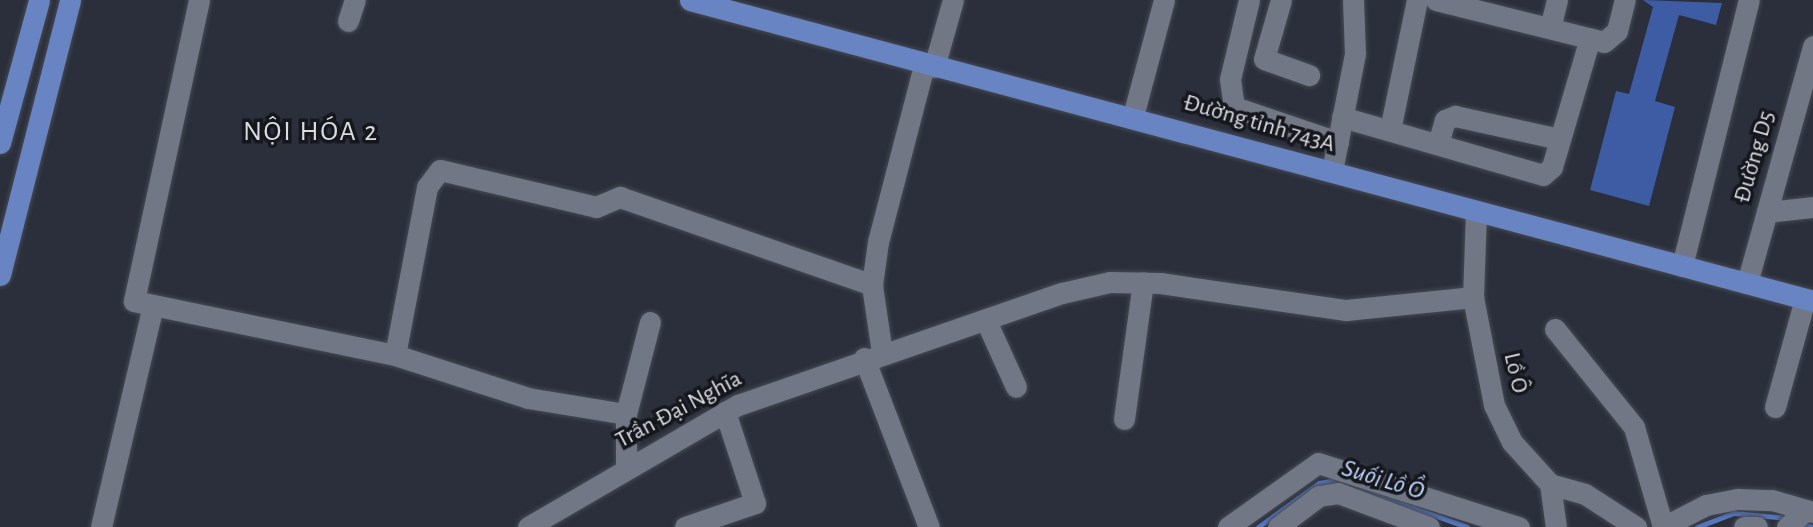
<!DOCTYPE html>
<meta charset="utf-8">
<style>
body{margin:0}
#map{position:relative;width:1813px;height:527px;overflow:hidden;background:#2a2f3b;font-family:"Alegreya Sans",sans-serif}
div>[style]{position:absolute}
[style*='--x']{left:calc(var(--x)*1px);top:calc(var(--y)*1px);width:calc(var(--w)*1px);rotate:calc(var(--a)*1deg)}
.stream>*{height:5px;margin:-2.5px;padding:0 2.5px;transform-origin:2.5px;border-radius:2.5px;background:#5777c2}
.building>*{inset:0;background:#3d5ca4}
.roads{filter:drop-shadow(0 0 2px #454a53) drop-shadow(0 0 2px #454a53)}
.minor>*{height:21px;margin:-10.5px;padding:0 10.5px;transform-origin:10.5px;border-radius:10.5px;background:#717785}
.major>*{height:21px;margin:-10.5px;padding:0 10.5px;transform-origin:10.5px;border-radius:10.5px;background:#6984c2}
span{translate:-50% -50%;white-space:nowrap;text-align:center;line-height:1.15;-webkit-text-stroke:7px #15171c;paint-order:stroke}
.street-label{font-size:24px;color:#d8dce3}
.water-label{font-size:26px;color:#c2d6fe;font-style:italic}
.quarter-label{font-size:28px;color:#d8dce3;letter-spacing:2px}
</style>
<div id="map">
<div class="stream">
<i style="--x:1800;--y:523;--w:13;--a:18"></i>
<i style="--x:1258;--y:527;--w:75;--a:-35.8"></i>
<i style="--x:1319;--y:483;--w:17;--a:-10"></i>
<i style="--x:1336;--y:480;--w:139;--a:19.7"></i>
<i style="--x:1697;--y:527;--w:40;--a:-21"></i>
<i style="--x:1734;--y:513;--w:54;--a:5.3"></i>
</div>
<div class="building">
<i style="clip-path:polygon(1643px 0,1722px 3px,1716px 25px,1679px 15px,1655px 101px,1675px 107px,1649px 206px,1590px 190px,1616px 91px,1629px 94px,1653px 7px)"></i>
</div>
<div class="roads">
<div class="minor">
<i style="--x:199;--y:0;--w:308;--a:102.2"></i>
<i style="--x:134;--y:301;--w:267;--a:11.7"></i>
<i style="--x:395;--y:355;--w:140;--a:17.9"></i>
<i style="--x:528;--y:398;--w:99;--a:9.3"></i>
<i style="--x:626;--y:414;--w:53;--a:90"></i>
<i style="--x:1249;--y:0;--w:81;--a:103.5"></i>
<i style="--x:1230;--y:79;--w:28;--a:82"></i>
<i style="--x:1234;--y:107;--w:110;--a:18.6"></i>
<i style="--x:1281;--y:0;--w:61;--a:106.1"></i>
<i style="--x:1264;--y:59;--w:48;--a:19.6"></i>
<i style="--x:1436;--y:0;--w:173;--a:14"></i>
<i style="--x:1604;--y:42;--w:17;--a:-40"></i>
<i style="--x:1617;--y:31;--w:32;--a:-76"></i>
<i style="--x:348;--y:21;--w:22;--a:-72"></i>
<i style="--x:1550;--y:28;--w:29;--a:-76"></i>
<i style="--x:934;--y:67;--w:70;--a:-74.2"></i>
<i style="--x:1133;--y:116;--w:120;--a:-75"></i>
<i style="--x:1342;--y:117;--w:209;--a:16.1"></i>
<i style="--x:1543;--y:175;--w:12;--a:-42"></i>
<i style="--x:1552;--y:167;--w:134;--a:-73.6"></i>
<i style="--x:1390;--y:130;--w:133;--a:-78.3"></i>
<i style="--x:1438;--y:144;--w:25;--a:-74"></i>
<i style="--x:1445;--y:120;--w:11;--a:-22"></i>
<i style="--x:1455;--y:116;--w:107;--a:12.4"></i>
<i style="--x:1332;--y:171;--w:119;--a:-78.9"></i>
<i style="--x:1355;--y:54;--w:54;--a:-92.1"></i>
<i style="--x:1476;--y:212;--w:85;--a:92"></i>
<i style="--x:1473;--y:297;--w:110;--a:79"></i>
<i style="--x:1494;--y:405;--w:41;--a:64.1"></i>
<i style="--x:1512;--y:442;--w:57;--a:47.9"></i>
<i style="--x:1550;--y:484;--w:43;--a:82.1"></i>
<i style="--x:1767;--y:212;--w:46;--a:-6.2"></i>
<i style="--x:1682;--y:266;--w:274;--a:-75.9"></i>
<i style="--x:1747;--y:283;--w:246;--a:-74.4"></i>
<i style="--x:987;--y:323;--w:70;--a:65.6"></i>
<i style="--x:1555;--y:329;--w:126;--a:51.1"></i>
<i style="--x:1634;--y:427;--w:104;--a:73.8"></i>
<i style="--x:882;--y:353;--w:69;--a:-98.4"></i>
<i style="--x:872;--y:285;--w:43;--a:-82.1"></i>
<i style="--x:878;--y:242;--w:183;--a:-75.4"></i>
<i style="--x:395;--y:355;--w:171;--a:-79.2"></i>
<i style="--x:427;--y:187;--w:21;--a:-53"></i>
<i style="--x:440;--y:170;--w:160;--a:13.3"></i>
<i style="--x:596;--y:207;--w:26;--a:-23"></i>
<i style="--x:620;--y:197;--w:267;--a:19.2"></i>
<i style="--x:864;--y:358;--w:181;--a:69"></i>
<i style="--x:1775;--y:407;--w:112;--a:-74.5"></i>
<i style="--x:626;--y:414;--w:95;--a:-75.4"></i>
<i style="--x:1124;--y:419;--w:138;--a:-82.1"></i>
<i style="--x:1550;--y:484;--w:36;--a:16"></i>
<i style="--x:1585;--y:494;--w:61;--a:32.9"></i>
<i style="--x:101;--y:527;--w:227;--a:-76.8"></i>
<i style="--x:528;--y:527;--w:243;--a:-30.2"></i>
<i style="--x:738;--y:405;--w:343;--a:-19.1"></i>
<i style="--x:1062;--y:293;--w:49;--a:-12.9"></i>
<i style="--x:1110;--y:282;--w:50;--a:1.1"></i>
<i style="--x:1160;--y:283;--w:188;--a:8.3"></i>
<i style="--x:1346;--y:310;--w:128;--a:-5.8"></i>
<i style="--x:685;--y:527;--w:74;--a:-18.9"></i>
<i style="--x:755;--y:503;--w:96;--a:-108.2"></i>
<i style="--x:1228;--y:527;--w:110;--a:-35.4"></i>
<i style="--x:1318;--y:463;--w:211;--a:17.7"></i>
<i style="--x:1278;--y:527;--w:51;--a:-37.1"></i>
<i style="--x:1319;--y:496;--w:19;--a:-9"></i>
<i style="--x:1338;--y:493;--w:97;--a:20.5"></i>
<i style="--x:1663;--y:527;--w:48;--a:-27.1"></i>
<i style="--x:1706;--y:505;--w:33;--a:-11"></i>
<i style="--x:1738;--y:499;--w:34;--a:2"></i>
<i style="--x:1772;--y:500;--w:43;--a:16.3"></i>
<i style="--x:1744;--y:527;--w:13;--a:0"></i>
<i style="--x:1787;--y:527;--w:25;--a:-42"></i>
</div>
<div class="major">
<i style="--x:690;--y:0;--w:1163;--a:15"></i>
<i style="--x:0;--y:143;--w:148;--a:-74.7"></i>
<i style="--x:0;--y:275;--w:284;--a:-75.7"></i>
</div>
</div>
<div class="street-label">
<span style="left:1259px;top:124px;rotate:16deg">Đường tỉnh 743A</span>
<span style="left:1755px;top:157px;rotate:-74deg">Đường D5</span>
<span style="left:1515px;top:373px;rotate:77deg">Lồ Ô</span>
<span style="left:679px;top:410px;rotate:-28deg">Trần Đại Nghĩa</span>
</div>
<div class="water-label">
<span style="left:1383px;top:480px;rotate:17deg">Suối Lồ Ồ</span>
</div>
<div class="quarter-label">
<span style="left:311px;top:132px">NỘI HÓA 2</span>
</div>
</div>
